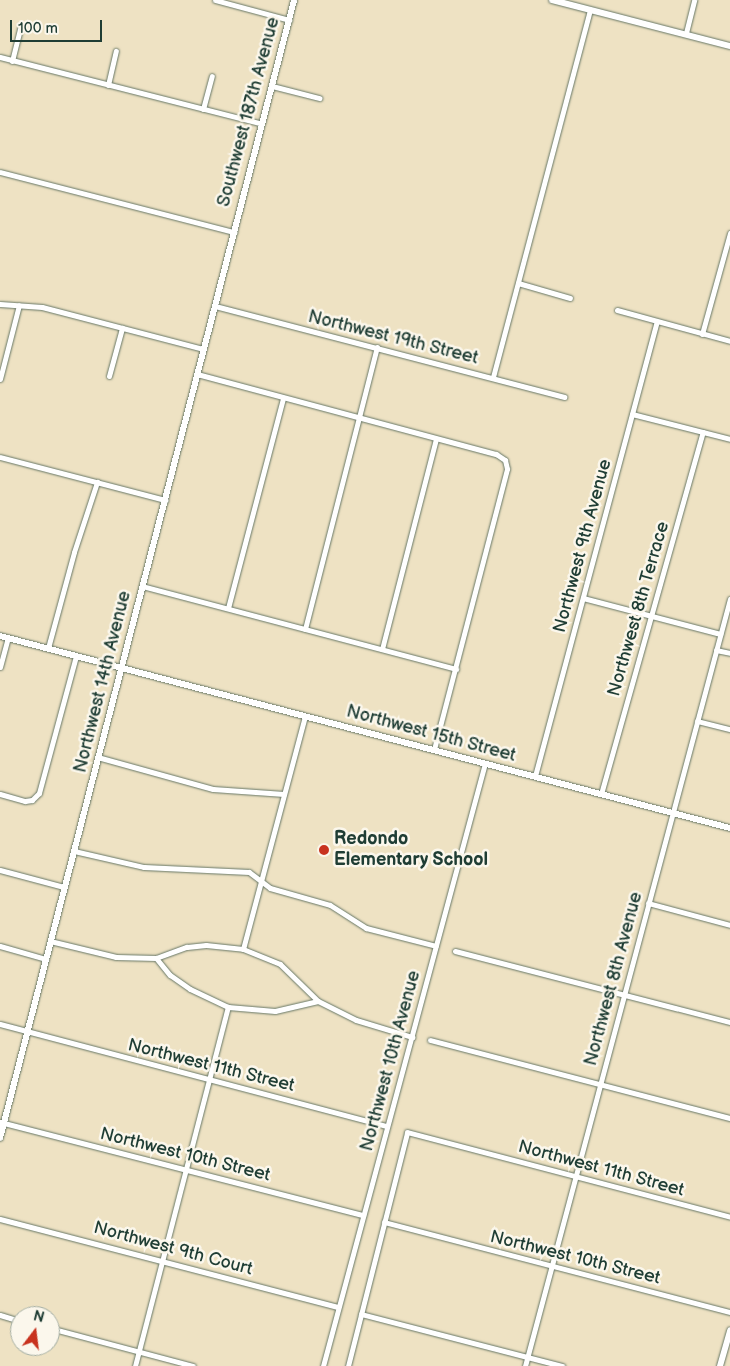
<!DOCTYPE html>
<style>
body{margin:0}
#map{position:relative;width:730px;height:1366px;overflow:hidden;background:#eee2c3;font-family:"Balsamiq Sans",sans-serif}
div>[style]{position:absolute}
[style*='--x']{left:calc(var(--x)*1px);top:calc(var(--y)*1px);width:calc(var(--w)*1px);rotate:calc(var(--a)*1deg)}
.roads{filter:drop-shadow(0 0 1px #677766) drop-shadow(0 0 1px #677766)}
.minor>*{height:5px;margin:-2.5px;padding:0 2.5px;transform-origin:2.5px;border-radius:2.5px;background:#fff}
.tertiary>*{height:6px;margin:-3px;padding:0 3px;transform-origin:3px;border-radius:3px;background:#fff}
.dots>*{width:14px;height:14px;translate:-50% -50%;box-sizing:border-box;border:2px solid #fbf7ec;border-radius:50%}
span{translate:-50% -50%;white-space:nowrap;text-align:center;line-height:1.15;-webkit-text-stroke:5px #fbf7ec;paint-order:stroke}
.street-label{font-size:18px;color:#1f3d34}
.poi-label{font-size:18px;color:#1f3d34;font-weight:700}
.left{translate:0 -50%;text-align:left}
.north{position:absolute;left:10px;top:1306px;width:50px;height:50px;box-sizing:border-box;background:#fbf7ec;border:1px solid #a3ada2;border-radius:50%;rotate:15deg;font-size:14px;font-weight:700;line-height:20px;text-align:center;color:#1f3d34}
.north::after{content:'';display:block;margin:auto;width:18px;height:22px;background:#c8321e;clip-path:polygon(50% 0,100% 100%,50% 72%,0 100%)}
.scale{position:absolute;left:10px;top:20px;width:92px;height:22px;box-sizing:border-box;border:2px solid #1f3d34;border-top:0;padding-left:6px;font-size:15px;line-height:18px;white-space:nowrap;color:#1f3d34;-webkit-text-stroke:4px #fbf7ec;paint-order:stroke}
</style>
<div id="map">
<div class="roads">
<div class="minor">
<i style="--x:215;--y:0;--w:77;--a:15.1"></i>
<i style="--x:686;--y:33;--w:34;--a:-76"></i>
<i style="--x:0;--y:57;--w:270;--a:14.3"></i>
<i style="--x:12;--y:61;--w:36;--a:-76"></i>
<i style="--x:108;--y:85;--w:35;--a:-77"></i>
<i style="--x:272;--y:86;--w:49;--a:14.3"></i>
<i style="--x:203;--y:109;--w:34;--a:-75"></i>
<i style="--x:0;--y:172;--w:242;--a:14.4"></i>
<i style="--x:518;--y:283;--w:54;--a:16.1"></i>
<i style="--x:0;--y:304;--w:42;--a:4.1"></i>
<i style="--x:42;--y:307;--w:166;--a:14.6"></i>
<i style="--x:215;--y:306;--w:361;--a:14.6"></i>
<i style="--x:617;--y:310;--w:117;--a:15.3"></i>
<i style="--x:702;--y:334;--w:105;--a:-74.5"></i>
<i style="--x:197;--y:374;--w:310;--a:15"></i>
<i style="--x:496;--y:454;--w:11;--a:34"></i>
<i style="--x:505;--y:460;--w:9;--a:77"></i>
<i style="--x:507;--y:469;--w:289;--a:104.6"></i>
<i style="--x:109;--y:376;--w:50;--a:-74.8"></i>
<i style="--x:493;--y:377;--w:380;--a:-75.2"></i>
<i style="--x:0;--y:379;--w:76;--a:-75.6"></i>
<i style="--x:632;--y:414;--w:101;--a:14.3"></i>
<i style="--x:0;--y:457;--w:171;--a:14.6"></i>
<i style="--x:142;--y:586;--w:325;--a:14.8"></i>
<i style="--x:583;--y:598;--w:142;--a:14.7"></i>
<i style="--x:228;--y:608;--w:217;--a:-75.3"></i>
<i style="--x:305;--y:629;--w:291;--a:-75.7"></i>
<i style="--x:48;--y:648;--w:99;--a:-74.8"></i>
<i style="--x:74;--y:552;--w:74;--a:-71.8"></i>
<i style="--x:382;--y:649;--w:217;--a:-75.6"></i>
<i style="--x:716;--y:650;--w:14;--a:12"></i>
<i style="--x:0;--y:667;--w:30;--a:-75"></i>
<i style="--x:697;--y:721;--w:34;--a:14"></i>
<i style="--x:101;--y:758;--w:116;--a:15.5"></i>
<i style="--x:213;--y:789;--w:71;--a:4"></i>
<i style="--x:535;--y:776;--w:470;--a:-75"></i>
<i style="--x:0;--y:794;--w:26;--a:16"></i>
<i style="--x:25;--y:801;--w:7;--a:-8"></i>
<i style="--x:32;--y:800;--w:10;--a:-45"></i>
<i style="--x:39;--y:793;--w:142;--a:-74.9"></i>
<i style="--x:601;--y:794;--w:376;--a:-74.3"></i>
<i style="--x:74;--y:851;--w:72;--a:12.9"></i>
<i style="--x:144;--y:867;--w:105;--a:2.7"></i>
<i style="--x:249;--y:872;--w:26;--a:37"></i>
<i style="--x:270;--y:888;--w:62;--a:15.8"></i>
<i style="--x:330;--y:905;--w:43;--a:32.6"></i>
<i style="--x:366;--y:928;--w:72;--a:14.4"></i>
<i style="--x:0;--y:870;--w:66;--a:14.9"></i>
<i style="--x:648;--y:903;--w:85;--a:15"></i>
<i style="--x:50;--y:941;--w:68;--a:13.6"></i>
<i style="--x:116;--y:957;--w:40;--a:1.4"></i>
<i style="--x:156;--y:958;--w:33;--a:-20"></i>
<i style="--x:187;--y:947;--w:19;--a:-6"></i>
<i style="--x:206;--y:945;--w:37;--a:6"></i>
<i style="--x:243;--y:949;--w:40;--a:22"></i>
<i style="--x:280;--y:964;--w:53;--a:44.2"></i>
<i style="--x:318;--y:1001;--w:42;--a:26.6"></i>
<i style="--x:356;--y:1020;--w:59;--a:16.9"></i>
<i style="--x:0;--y:946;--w:48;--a:15.8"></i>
<i style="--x:243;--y:949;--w:241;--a:-75.1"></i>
<i style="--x:455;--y:951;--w:284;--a:14.5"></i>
<i style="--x:156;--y:958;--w:22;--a:51"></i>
<i style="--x:170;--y:975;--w:24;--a:35"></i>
<i style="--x:190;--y:989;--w:42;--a:25.3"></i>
<i style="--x:228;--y:1007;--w:47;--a:4.9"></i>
<i style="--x:275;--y:1011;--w:44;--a:-13.1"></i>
<i style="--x:0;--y:1024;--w:400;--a:14.8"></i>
<i style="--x:430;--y:1040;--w:310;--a:14.6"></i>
<i style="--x:0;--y:1122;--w:375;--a:14.4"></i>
<i style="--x:0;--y:1219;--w:349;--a:14.6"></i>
<i style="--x:384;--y:1222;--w:358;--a:14.6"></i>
<i style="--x:361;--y:1314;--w:208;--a:14.5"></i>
<i style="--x:0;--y:1315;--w:21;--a:17"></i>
<i style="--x:50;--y:1328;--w:148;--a:14.9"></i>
<i style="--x:135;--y:1366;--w:371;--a:-75.5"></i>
<i style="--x:323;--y:1366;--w:624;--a:-74.96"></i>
<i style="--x:348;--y:1366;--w:241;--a:-75.8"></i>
<i style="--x:407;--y:1132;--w:334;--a:14.7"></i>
<i style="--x:525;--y:1366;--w:794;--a:-75.04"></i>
</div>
<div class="tertiary">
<i style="--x:552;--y:0;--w:184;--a:14.5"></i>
<i style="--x:0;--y:636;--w:755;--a:14.74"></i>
<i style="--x:0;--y:1138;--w:1175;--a:-75.51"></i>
<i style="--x:720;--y:1366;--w:37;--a:-74"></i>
</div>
</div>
<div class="dots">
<i style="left:324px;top:850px;background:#c8321e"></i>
</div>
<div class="street-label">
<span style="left:249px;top:112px;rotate:-75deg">Southwest 187th Avenue</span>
<span style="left:393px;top:338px;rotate:14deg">Northwest 19th Street</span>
<span style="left:583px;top:546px;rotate:-75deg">Northwest 9th Avenue</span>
<span style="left:639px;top:609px;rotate:-74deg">Northwest 8th Terrace</span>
<span style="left:103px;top:682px;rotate:-76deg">Northwest 14th Avenue</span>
<span style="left:431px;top:734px;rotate:15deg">Northwest 15th Street</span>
<span style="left:614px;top:979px;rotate:-75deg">Northwest 8th Avenue</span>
<span style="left:391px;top:1061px;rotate:-75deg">Northwest 10th Avenue</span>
<span style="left:211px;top:1066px;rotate:14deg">Northwest 11th Street</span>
<span style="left:185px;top:1155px;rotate:14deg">Northwest 10th Street</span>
<span style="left:601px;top:1169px;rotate:15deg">Northwest 11th Street</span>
<span style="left:173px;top:1249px;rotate:15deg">Northwest 9th Court</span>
<span style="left:575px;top:1258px;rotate:14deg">Northwest 10th Street</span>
</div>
<div class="poi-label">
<span class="left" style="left:334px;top:850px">Redondo<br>Elementary School</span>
</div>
<div class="north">N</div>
<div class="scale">100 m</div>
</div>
